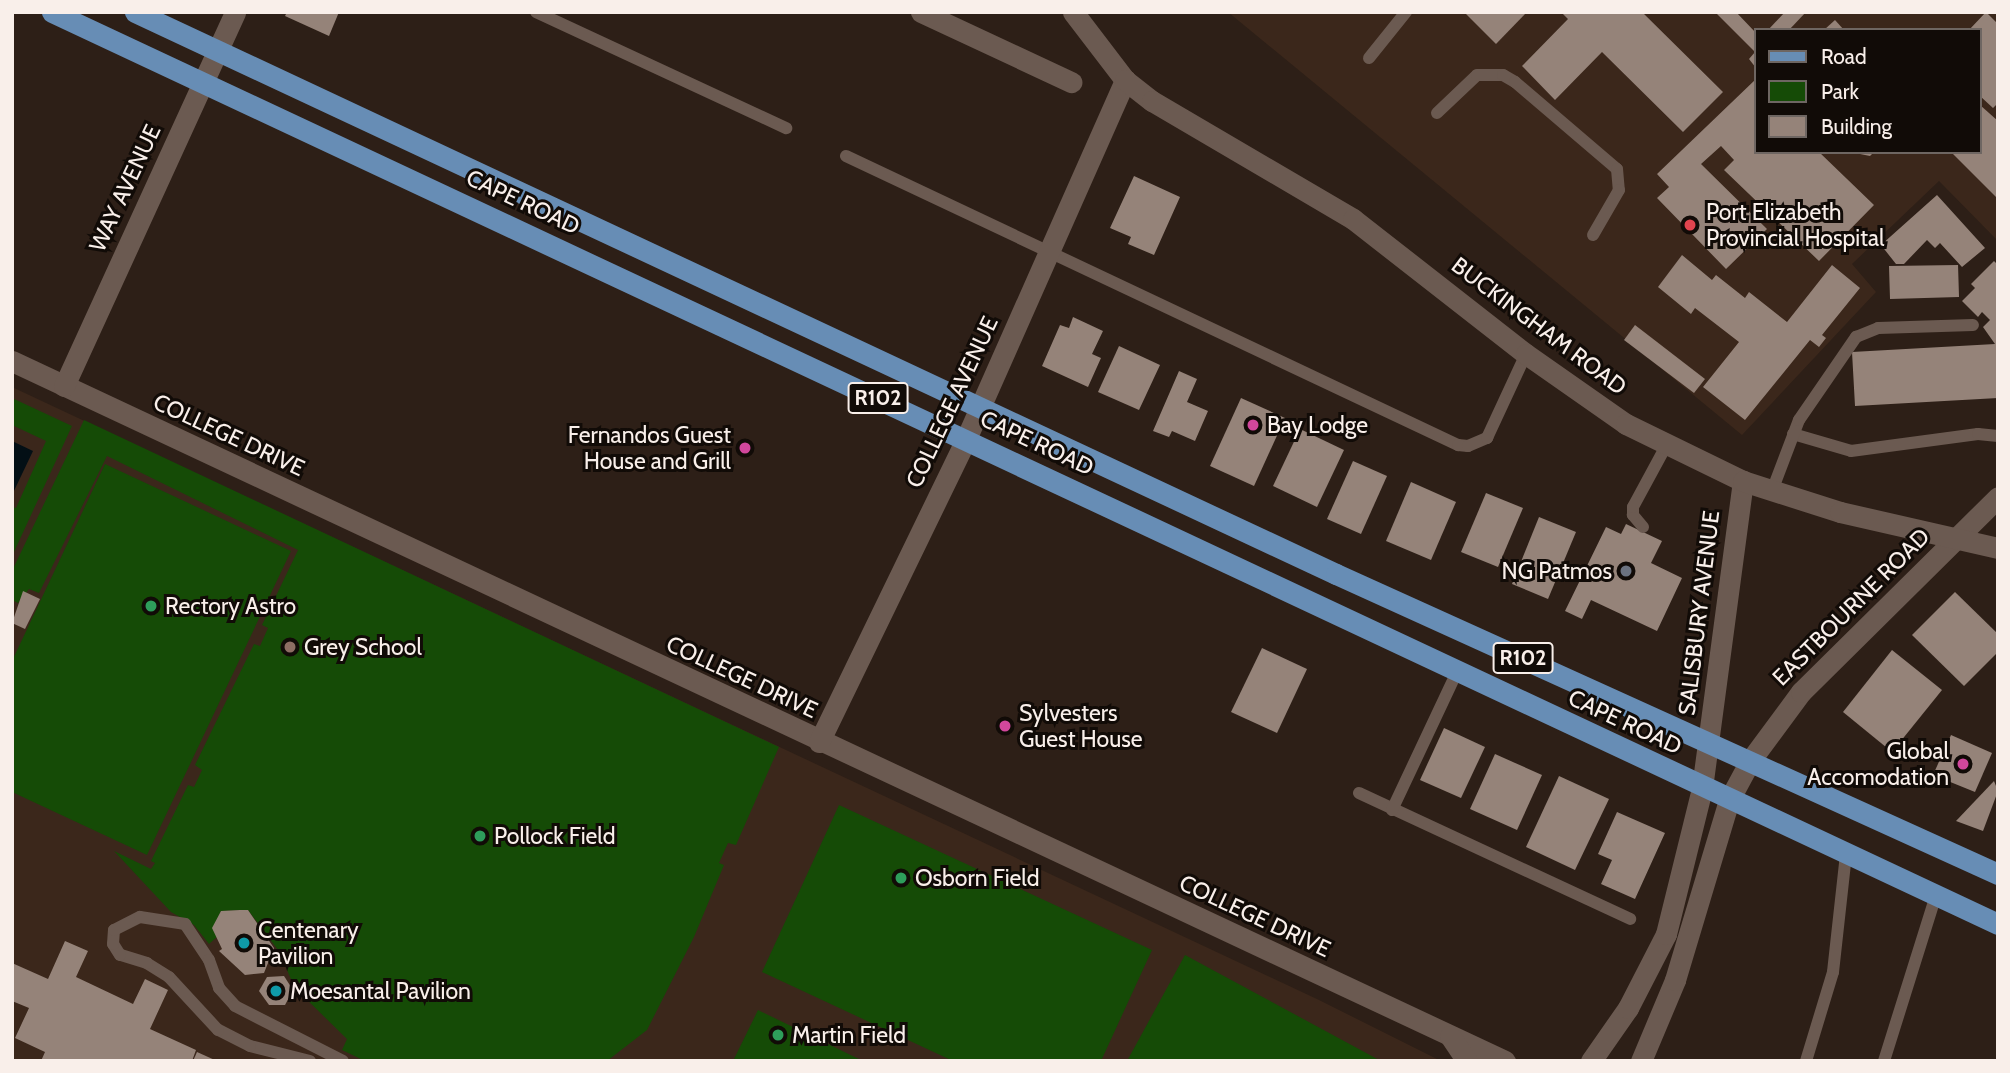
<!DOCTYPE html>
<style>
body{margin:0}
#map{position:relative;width:2010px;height:1073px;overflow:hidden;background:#2d1f17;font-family:Cabin,sans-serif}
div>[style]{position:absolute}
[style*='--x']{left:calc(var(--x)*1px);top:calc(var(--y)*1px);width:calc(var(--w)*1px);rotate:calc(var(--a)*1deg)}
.built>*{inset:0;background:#3b271b}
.green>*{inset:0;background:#154b06}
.water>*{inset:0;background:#030f15}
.building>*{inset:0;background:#958379}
.lane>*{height:12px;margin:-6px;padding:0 6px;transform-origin:6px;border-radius:6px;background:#6b5a51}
.street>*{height:21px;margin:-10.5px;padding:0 10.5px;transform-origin:10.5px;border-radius:10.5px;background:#6b5a51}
.secondary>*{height:21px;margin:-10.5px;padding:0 10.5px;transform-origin:10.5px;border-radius:10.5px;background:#6b5a51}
.primary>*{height:21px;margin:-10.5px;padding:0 10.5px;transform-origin:10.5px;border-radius:10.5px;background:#678db5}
.dots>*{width:19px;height:19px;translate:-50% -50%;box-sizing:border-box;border:4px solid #110b07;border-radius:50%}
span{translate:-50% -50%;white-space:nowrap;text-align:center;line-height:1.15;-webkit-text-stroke:6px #110b07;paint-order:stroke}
.shield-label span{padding:2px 5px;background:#110b07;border:2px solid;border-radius:5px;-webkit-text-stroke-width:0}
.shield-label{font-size:21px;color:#f9efea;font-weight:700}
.street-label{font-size:23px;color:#f9efea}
.poi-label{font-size:23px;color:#f9efea}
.left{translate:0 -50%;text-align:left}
.right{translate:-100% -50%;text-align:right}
.frame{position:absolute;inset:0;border:14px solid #f9efea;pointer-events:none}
.legend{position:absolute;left:1754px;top:28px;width:228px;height:126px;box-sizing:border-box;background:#110b07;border:2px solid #6e6662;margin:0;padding:9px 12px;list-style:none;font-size:21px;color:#f9efea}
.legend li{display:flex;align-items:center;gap:14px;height:35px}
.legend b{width:35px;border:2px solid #6e6662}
</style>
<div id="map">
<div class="built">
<i style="clip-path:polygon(evenodd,1228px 12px,1998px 12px,1998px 241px,1939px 181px,1852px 264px,1876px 292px,1742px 435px,1228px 12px,1756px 30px,1980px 30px,1980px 152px,1756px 152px,1756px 30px)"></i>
<i style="clip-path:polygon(12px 387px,1319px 1000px,1441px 1061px,12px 1061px)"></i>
</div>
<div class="green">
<i style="clip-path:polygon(12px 398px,72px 426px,14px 552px,12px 507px,16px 508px,46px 441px,12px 425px)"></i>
<i style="clip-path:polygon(84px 420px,779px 747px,736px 845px,728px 843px,719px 863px,724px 865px,694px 937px,647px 1030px,607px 1061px,365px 1061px,342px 1050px,347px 1039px,295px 988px,278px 950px,248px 910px,221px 911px,213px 928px,218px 936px,209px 944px,194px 925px,171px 912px,114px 851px,151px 869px,155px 863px,151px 861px,188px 785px,194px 787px,202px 770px,195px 765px,254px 644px,260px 646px,268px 628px,262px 625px,298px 550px,107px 456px,39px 593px,29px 589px,18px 603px,12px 600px,12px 571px)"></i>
<i style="clip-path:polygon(105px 464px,291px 551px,147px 855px,12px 792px,12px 661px)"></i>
<i style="clip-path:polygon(839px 805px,1152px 950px,1101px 1061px,953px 1061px,762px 972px)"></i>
<i style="clip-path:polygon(1185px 955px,1381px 1061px,1127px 1061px)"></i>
<i style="clip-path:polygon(758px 1010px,863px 1061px,733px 1061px)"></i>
</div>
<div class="water">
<i style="clip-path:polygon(12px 441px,33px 451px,12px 495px)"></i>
</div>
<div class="building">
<i style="clip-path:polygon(287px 12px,339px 12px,329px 36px,285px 16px)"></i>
<i style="clip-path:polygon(1464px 12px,1527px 12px,1496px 44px)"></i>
<i style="clip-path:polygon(1561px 12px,1642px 12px,1723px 92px,1683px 132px,1602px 52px,1555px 100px,1522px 66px,1568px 19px)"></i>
<i style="clip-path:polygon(1715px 12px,1736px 12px,1756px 33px,1756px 68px,1749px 59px,1755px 52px)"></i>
<i style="clip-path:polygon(1785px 12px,1806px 12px,1789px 30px,1768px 30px)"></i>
<i style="clip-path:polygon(1986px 12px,1998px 24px,1998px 103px,1993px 108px,1980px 96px,1980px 30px,1969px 30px)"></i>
<i style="clip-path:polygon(1835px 20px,1844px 30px,1824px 30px)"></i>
<i style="clip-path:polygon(1756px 79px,1756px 152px,1819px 152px,1874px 205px,1819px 261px,1724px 170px,1734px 160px,1721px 146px,1701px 164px,1767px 229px,1726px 269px,1657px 198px,1669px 187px,1657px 174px)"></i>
<i style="clip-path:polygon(1980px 105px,1998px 121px,1998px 199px,1951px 152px,1980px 152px)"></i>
<i style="clip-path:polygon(1850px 152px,1874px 152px,1870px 156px)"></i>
<i style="clip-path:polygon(1134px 176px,1180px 197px,1154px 255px,1128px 244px,1131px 237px,1110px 228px)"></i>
<i style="clip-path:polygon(1937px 195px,1985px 248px,1962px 267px,1940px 243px,1935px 248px,1927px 240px,1904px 264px,1896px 264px,1881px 245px)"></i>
<i style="clip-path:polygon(1682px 255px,1712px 280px,1716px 275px,1745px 298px,1749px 292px,1787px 322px,1832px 265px,1860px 288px,1822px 335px,1826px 338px,1819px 347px,1810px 340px,1745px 420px,1703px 387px,1739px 342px,1695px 308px,1691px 314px,1658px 287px)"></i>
<i style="clip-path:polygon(1994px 261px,1998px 265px,1998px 398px,1855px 406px,1852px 352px,1995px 344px,1983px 327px,1990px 320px,1982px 312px,1978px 317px,1962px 301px,1975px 288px,1971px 284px)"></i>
<i style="clip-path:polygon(1958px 265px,1959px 297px,1890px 299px,1889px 266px)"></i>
<i style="clip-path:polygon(1073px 317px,1103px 331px,1092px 354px,1101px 358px,1088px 387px,1042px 366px,1060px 325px,1069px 328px)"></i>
<i style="clip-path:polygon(1635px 325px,1705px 379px,1694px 393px,1624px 340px)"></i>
<i style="clip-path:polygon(1119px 346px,1160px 365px,1139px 410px,1098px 392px)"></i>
<i style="clip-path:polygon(1179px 371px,1197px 379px,1187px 402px,1208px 411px,1195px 441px,1172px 431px,1169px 437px,1153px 431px)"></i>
<i style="clip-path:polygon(1241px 398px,1285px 418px,1254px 486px,1210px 466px)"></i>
<i style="clip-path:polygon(1300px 429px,1344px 450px,1317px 507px,1273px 486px)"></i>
<i style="clip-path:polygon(1353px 461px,1387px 476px,1361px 534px,1327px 519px)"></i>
<i style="clip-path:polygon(1411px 482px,1456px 502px,1431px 560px,1386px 541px)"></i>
<i style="clip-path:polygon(1486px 493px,1523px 508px,1498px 567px,1461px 552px)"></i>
<i style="clip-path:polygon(1539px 517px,1576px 532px,1548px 599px,1512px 584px)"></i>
<i style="clip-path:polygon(1626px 524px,1662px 541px,1651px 563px,1682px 578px,1657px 631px,1591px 600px,1582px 619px,1565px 611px,1606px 527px,1621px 534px)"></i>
<i style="clip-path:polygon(23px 591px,40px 599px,25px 629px,12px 623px)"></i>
<i style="clip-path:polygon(1955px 592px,1998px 634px,1998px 652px,1964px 686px,1912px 635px)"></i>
<i style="clip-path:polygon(1262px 648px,1307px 669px,1277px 733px,1231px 712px)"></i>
<i style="clip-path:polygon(1892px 650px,1942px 690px,1892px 752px,1843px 712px)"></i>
<i style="clip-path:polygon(1444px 728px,1485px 747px,1461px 798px,1420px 780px)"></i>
<i style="clip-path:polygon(1951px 735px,1992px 753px,1975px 792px,1933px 775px)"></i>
<i style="clip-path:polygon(1495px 754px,1542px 775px,1517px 830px,1470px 809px)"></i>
<i style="clip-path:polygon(1559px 776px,1609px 799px,1575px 870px,1526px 847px)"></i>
<i style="clip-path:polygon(1994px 781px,1998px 791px,1983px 831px,1956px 821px)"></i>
<i style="clip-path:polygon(1617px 812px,1665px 833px,1635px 899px,1601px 884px,1612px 860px,1598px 854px)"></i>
<i style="clip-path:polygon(240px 910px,248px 910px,274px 948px,264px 973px,245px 975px,219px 951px,222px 949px,212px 928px,221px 911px)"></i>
<i style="clip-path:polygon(65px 941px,88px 951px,76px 977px,133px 1004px,145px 979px,168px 990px,150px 1029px,196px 1050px,192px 1061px,41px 1061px,45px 1052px,15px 1038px,29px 1008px,12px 1001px,12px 963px,48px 979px)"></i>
<i style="clip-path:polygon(284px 976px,293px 990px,285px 1005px,269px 1005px,259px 991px,267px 977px)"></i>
<i style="clip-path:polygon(197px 1052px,217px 1061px,193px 1061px)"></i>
</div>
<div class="lane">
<i style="--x:536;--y:12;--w:276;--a:24.9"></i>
<i style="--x:1369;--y:58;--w:59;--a:-51.2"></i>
<i style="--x:1437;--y:113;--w:55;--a:-43.5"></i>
<i style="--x:1477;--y:75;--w:26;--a:0"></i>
<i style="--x:1503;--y:75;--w:14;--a:30"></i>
<i style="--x:1515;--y:82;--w:134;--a:40.5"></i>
<i style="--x:1617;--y:169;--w:21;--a:85"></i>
<i style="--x:1619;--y:190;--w:52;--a:120"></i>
<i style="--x:846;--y:156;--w:677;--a:25.28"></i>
<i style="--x:1458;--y:445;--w:10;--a:6"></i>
<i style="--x:1468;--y:446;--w:21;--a:-23"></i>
<i style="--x:1487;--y:438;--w:93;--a:-65.1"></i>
<i style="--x:1793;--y:434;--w:60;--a:16.3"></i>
<i style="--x:1851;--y:451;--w:128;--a:-7.6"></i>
<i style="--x:1978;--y:434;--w:20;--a:6"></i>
<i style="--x:1772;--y:491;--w:76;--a:-69.2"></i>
<i style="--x:1799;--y:420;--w:101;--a:-55.5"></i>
<i style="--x:1856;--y:337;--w:24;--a:-22"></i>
<i style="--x:1878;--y:328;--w:95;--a:-1.8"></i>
<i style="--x:1643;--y:527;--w:16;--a:-130"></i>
<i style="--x:1633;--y:515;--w:8;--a:-90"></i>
<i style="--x:1633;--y:507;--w:69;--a:-61.6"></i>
<i style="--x:1359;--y:793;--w:299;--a:24.9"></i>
<i style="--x:1392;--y:810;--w:153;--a:-64.8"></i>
<i style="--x:310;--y:1061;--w:62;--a:-166"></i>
<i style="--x:250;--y:1046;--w:36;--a:-153"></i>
<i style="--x:218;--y:1030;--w:72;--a:-132.8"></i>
<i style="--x:169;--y:977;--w:26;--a:-148"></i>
<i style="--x:147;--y:963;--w:28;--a:-163"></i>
<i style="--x:120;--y:955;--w:13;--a:-122"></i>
<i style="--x:113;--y:944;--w:14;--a:-86"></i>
<i style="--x:114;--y:930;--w:29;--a:-27"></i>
<i style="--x:140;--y:917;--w:46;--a:8.8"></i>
<i style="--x:185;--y:924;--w:43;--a:56.3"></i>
<i style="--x:209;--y:960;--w:30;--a:70"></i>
<i style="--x:219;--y:988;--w:24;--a:48"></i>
<i style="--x:235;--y:1006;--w:121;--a:27"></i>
<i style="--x:1806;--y:1061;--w:93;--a:-73.1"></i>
<i style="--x:1833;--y:972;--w:119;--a:-83.7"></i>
<i style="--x:1884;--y:1061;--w:174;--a:-72.6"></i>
</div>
<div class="street">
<i style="--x:921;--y:12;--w:166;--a:25"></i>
<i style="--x:12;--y:361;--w:1649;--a:25.12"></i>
<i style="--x:64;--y:386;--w:411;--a:-65.4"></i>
<i style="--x:819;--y:742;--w:337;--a:-64.1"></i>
<i style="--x:966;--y:439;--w:393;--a:-66.1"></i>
<i style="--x:1450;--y:1036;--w:30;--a:56"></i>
<i style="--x:1591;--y:1061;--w:65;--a:-55.1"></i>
<i style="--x:1628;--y:1008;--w:83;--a:-62.8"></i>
<i style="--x:1666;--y:934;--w:150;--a:-76.1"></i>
<i style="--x:1702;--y:788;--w:310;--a:-82.4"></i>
<i style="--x:1641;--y:1061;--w:88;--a:-67.2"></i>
<i style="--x:1675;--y:980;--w:188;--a:-73.3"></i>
<i style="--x:1729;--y:800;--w:44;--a:-61.7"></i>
<i style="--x:1750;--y:761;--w:86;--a:-53.5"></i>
<i style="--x:1801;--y:692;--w:277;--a:-44.7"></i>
</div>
<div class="secondary">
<i style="--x:1073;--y:12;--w:86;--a:52.6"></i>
<i style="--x:1125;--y:80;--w:34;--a:38"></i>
<i style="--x:1152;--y:101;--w:233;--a:30.4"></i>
<i style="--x:1353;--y:219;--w:219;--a:38"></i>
<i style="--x:1526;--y:354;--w:122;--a:35"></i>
<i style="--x:1626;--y:424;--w:130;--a:26"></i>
<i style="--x:1743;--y:481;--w:102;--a:17.7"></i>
<i style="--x:1840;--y:512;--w:162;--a:12.8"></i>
</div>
<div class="primary">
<i style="--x:52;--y:12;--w:2149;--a:25.11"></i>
<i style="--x:135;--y:12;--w:1326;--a:25.08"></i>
<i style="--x:1336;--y:574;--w:727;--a:24.38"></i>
</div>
<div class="dots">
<i style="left:1690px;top:225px;background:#e0444e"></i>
<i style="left:1253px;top:425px;background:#d1479c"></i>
<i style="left:745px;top:448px;background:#d1479c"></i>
<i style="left:1626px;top:571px;background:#6b7280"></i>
<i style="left:151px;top:606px;background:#2e9e5b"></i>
<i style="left:290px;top:647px;background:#8d6e63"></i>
<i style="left:1005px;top:726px;background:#d1479c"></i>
<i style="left:1963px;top:764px;background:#d1479c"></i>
<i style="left:480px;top:836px;background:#2e9e5b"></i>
<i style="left:901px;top:878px;background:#2e9e5b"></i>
<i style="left:244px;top:943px;background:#0f9aa8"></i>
<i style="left:276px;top:991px;background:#0f9aa8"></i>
<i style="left:778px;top:1035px;background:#2e9e5b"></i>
</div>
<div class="shield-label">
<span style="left:878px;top:398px">R102</span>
<span style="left:1523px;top:658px">R102</span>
</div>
<div class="street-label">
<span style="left:125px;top:188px;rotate:-65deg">WAY AVENUE</span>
<span style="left:523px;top:202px;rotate:25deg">CAPE ROAD</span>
<span style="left:1539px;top:326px;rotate:37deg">BUCKINGHAM ROAD</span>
<span style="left:952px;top:402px;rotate:-65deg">COLLEGE AVENUE</span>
<span style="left:229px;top:435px;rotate:25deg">COLLEGE DRIVE</span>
<span style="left:1037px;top:443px;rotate:25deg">CAPE ROAD</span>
<span style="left:1851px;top:607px;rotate:-45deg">EASTBOURNE ROAD</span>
<span style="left:1699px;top:613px;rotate:-83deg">SALISBURY AVENUE</span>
<span style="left:742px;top:677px;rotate:25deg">COLLEGE DRIVE</span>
<span style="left:1625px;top:722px;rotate:25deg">CAPE ROAD</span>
<span style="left:1255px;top:916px;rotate:25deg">COLLEGE DRIVE</span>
</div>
<div class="poi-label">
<span class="left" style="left:1706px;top:225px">Port Elizabeth<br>Provincial Hospital</span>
<span class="left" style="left:1267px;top:425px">Bay Lodge</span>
<span class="right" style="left:731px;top:448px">Fernandos Guest<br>House and Grill</span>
<span class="right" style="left:1612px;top:571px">NG Patmos</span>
<span class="left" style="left:165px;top:606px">Rectory Astro</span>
<span class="left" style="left:304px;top:647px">Grey School</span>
<span class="left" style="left:1019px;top:726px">Sylvesters<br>Guest House</span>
<span class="right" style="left:1949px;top:764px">Global<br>Accomodation</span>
<span class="left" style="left:494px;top:836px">Pollock Field</span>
<span class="left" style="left:915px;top:878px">Osborn Field</span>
<span class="left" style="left:258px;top:943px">Centenary<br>Pavilion</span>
<span class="left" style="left:290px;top:991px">Moesantal Pavilion</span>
<span class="left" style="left:792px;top:1035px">Martin Field</span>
</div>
<div class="frame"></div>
<ul class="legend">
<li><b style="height:9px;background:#678db5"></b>Road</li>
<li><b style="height:19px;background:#154b06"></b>Park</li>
<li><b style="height:19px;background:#958379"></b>Building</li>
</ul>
</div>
